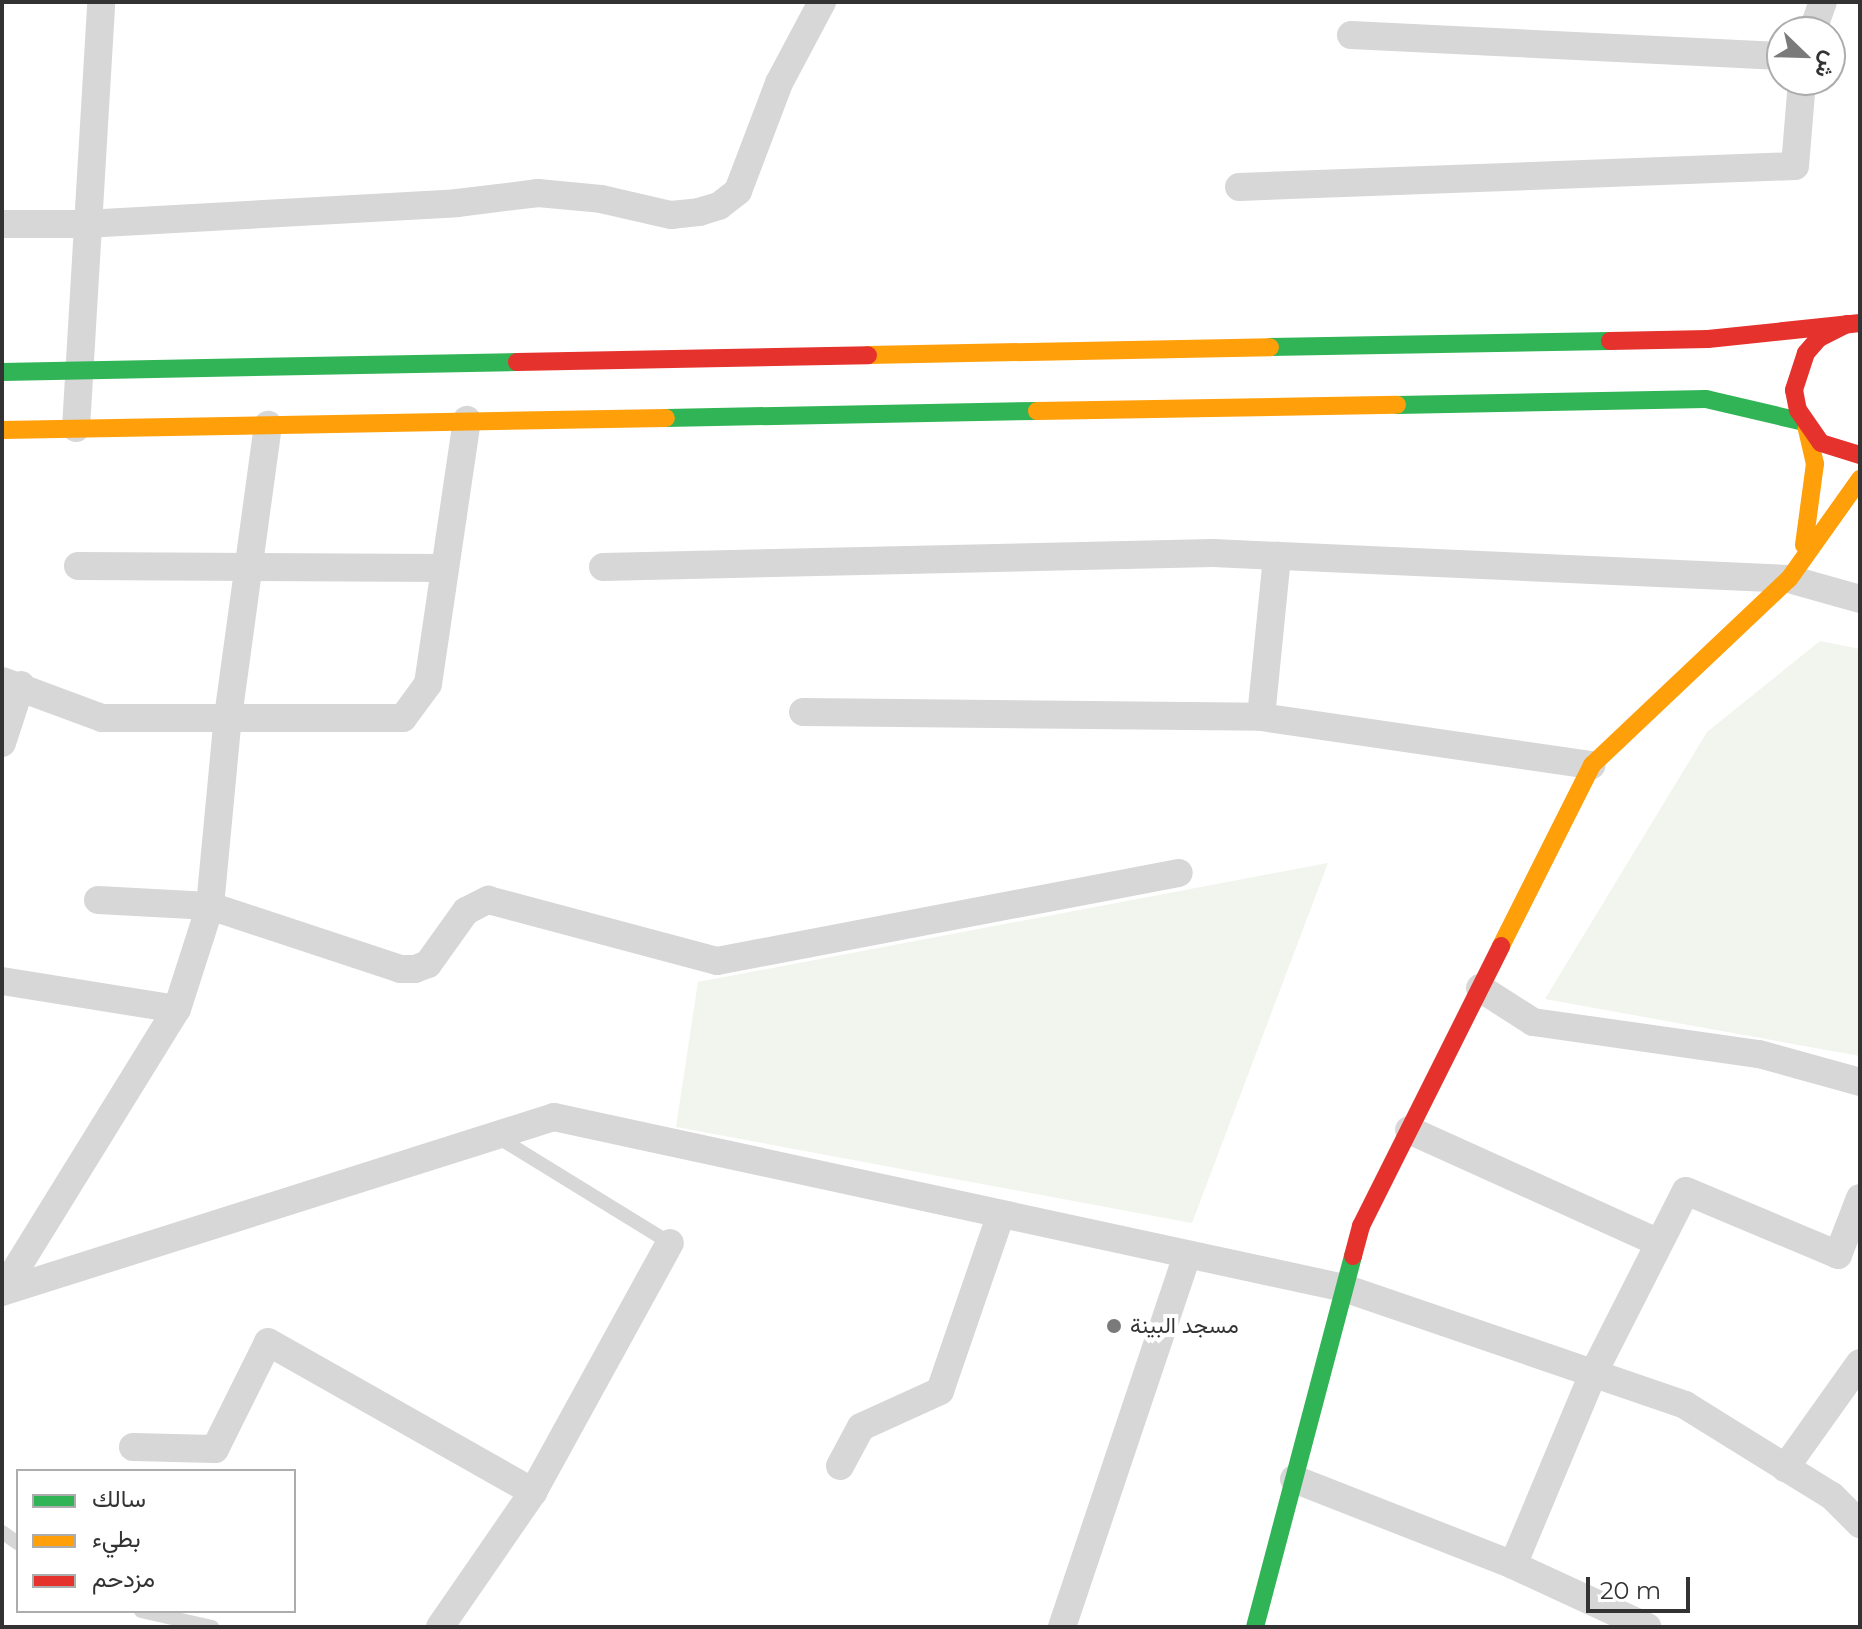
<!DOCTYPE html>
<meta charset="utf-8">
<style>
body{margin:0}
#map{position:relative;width:1862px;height:1629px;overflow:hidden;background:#fff;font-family:Montserrat,Vazirmatn,sans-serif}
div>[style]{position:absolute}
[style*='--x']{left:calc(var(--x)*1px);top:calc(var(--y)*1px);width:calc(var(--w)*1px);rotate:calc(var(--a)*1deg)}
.green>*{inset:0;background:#f1f5ed}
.lane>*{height:14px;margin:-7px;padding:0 7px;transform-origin:7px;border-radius:7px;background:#d7d7d7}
.street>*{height:28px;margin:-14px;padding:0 14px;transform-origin:14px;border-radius:14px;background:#d7d7d7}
.fast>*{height:18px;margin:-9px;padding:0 9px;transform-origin:9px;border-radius:9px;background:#30b455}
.slow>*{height:18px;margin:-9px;padding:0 9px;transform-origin:9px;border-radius:9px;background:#ff9f0a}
.jam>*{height:18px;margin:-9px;padding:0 9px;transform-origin:9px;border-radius:9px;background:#e5322d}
.dots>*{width:22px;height:22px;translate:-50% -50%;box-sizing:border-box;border:4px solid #fff;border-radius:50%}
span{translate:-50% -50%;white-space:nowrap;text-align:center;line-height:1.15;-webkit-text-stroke:8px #fff;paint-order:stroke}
.poi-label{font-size:22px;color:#333}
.left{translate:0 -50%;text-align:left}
.frame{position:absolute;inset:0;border:4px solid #333;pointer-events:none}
.legend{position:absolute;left:16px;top:1469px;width:280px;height:144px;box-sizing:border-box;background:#fff;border:2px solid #adadad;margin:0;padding:10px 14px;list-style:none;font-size:24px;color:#333}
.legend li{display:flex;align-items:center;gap:16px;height:40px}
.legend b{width:40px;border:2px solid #adadad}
.north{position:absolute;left:1766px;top:16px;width:80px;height:80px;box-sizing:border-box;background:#fff;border:2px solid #adadad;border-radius:50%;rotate:113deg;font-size:22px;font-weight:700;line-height:32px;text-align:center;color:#333}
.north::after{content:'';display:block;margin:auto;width:28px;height:36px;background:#7a7a7a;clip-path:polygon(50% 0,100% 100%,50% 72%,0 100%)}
.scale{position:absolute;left:1586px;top:1577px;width:104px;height:36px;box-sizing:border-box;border:4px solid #333;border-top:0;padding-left:10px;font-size:24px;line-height:28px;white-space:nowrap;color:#333;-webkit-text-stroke:6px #fff;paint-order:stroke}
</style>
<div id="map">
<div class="green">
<i style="clip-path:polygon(1820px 641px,1860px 649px,1860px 1056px,1545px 999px,1707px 732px)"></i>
<i style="clip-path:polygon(1328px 863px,1192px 1223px,676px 1127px,698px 982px)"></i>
</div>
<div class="lane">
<i style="--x:496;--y:1136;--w:204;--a:31.6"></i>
<i style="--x:2;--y:1532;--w:19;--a:35"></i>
<i style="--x:141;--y:1611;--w:73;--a:12.7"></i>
</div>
<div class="street">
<i style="--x:1812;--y:32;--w:32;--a:-70"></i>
<i style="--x:1351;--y:35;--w:432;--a:2.8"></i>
<i style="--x:1239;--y:187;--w:556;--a:-2.16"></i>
<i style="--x:1795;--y:166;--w:86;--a:-85.3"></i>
<i style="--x:2;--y:224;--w:83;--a:0"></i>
<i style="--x:85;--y:224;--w:373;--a:-3.2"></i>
<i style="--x:457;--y:203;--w:82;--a:-7"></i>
<i style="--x:538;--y:193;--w:63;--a:5.4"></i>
<i style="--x:601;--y:199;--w:72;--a:12.9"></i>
<i style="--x:671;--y:215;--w:28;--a:-6"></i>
<i style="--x:699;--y:212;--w:21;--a:-17"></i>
<i style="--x:719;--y:206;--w:24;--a:-38"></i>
<i style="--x:738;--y:191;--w:116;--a:-69.2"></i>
<i style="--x:779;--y:83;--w:92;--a:-62"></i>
<i style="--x:76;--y:428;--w:427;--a:-86.6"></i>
<i style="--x:78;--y:566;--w:367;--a:0.3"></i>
<i style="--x:603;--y:567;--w:610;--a:-1.31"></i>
<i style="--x:1213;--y:553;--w:577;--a:2.58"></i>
<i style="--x:1789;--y:579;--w:74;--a:15.7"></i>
<i style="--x:2;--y:681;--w:107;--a:20.3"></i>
<i style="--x:102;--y:718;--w:301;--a:0"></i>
<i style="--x:403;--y:718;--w:42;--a:-53.7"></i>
<i style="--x:428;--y:684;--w:267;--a:-81.6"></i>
<i style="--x:803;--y:712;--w:458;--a:0.6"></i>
<i style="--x:1261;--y:717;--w:334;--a:8.3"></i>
<i style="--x:1261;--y:717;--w:162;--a:-84.3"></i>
<i style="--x:2;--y:743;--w:61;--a:-71.9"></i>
<i style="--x:98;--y:900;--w:112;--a:3.1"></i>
<i style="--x:210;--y:906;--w:200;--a:18.3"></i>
<i style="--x:400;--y:969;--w:15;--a:0"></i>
<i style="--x:415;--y:969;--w:14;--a:-21"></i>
<i style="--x:428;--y:964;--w:65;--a:-54.4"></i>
<i style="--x:466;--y:911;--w:25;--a:-27"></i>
<i style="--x:488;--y:900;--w:237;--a:14.9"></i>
<i style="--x:717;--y:961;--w:470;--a:-10.8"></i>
<i style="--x:2;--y:981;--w:177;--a:9.1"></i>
<i style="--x:1480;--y:988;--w:63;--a:32.7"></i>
<i style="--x:1533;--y:1022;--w:228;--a:8.1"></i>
<i style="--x:1759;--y:1054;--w:105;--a:15.5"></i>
<i style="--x:1409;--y:1130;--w:274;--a:24.3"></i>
<i style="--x:2;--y:1292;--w:579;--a:-17.59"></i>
<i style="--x:554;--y:1117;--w:808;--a:12.21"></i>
<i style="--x:1344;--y:1288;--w:361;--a:18.9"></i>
<i style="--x:1685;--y:1405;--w:173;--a:31.8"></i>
<i style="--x:1832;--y:1496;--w:40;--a:45"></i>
<i style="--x:2;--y:1292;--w:333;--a:-58.3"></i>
<i style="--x:177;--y:1009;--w:108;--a:-72.2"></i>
<i style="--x:210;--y:906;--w:190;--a:-84.6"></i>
<i style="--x:228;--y:717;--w:295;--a:-82.2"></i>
<i style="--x:133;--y:1447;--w:82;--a:1.4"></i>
<i style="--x:215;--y:1449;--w:119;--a:-63.6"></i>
<i style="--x:268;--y:1342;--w:305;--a:29.5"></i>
<i style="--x:840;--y:1466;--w:44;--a:-61.7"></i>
<i style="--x:861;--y:1427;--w:87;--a:-24.5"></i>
<i style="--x:940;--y:1391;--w:187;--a:-71"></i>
<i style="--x:1785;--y:1468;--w:129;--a:-54.5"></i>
<i style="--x:1294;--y:1479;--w:235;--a:21.4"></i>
<i style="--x:1513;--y:1565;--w:148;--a:24.8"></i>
<i style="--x:1513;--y:1565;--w:207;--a:-67.3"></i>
<i style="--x:1593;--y:1374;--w:205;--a:-63.1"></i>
<i style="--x:1686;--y:1191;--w:165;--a:22.8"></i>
<i style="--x:1838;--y:1255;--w:61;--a:-68.9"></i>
<i style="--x:440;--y:1627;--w:164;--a:-55.4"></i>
<i style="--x:533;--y:1492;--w:284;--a:-61.2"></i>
<i style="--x:1062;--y:1627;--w:392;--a:-71.4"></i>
</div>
<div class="fast">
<i style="--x:1270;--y:347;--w:340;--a:-1"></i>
<i style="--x:2;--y:372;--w:515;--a:-1.11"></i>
<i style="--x:1397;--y:405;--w:309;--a:-1.1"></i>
<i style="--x:1706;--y:399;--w:101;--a:13.2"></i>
<i style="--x:666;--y:418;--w:371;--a:-1.1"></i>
<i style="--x:1255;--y:1627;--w:384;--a:-75.2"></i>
</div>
<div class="slow">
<i style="--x:868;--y:355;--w:402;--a:-1.1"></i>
<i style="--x:1037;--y:411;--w:360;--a:-1"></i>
<i style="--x:2;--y:430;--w:664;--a:-1.04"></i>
<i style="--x:1804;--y:545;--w:82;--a:-82.3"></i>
<i style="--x:1815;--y:464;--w:37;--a:-103"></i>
<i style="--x:1501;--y:946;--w:203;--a:-63.3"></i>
<i style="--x:1592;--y:765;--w:271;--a:-43.4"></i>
<i style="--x:1789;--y:579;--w:123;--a:-54.6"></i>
</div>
<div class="jam">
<i style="--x:1847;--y:324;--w:31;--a:153"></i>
<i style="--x:1819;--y:338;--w:20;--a:131"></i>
<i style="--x:1806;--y:353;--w:39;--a:108"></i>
<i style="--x:1794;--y:390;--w:20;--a:79"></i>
<i style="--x:1798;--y:410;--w:40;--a:55.1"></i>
<i style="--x:1821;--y:443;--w:41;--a:17.1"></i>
<i style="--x:1610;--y:341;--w:98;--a:-1.2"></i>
<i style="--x:1708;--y:339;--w:153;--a:-6"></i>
<i style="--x:517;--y:362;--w:351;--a:-1.1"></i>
<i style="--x:1353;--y:1256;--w:31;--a:-75"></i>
<i style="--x:1361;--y:1226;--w:313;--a:-63.4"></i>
</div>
<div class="dots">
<i style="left:1114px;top:1326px;background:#7a7a7a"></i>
</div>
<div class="poi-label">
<span class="left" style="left:1130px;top:1326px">مسجد البينة</span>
</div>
<div class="frame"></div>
<ul class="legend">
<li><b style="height:10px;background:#30b455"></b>سالك</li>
<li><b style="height:10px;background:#ff9f0a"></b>بطيء</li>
<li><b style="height:10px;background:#e5322d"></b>مزدحم</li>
</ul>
<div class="north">ش</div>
<div class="scale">20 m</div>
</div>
